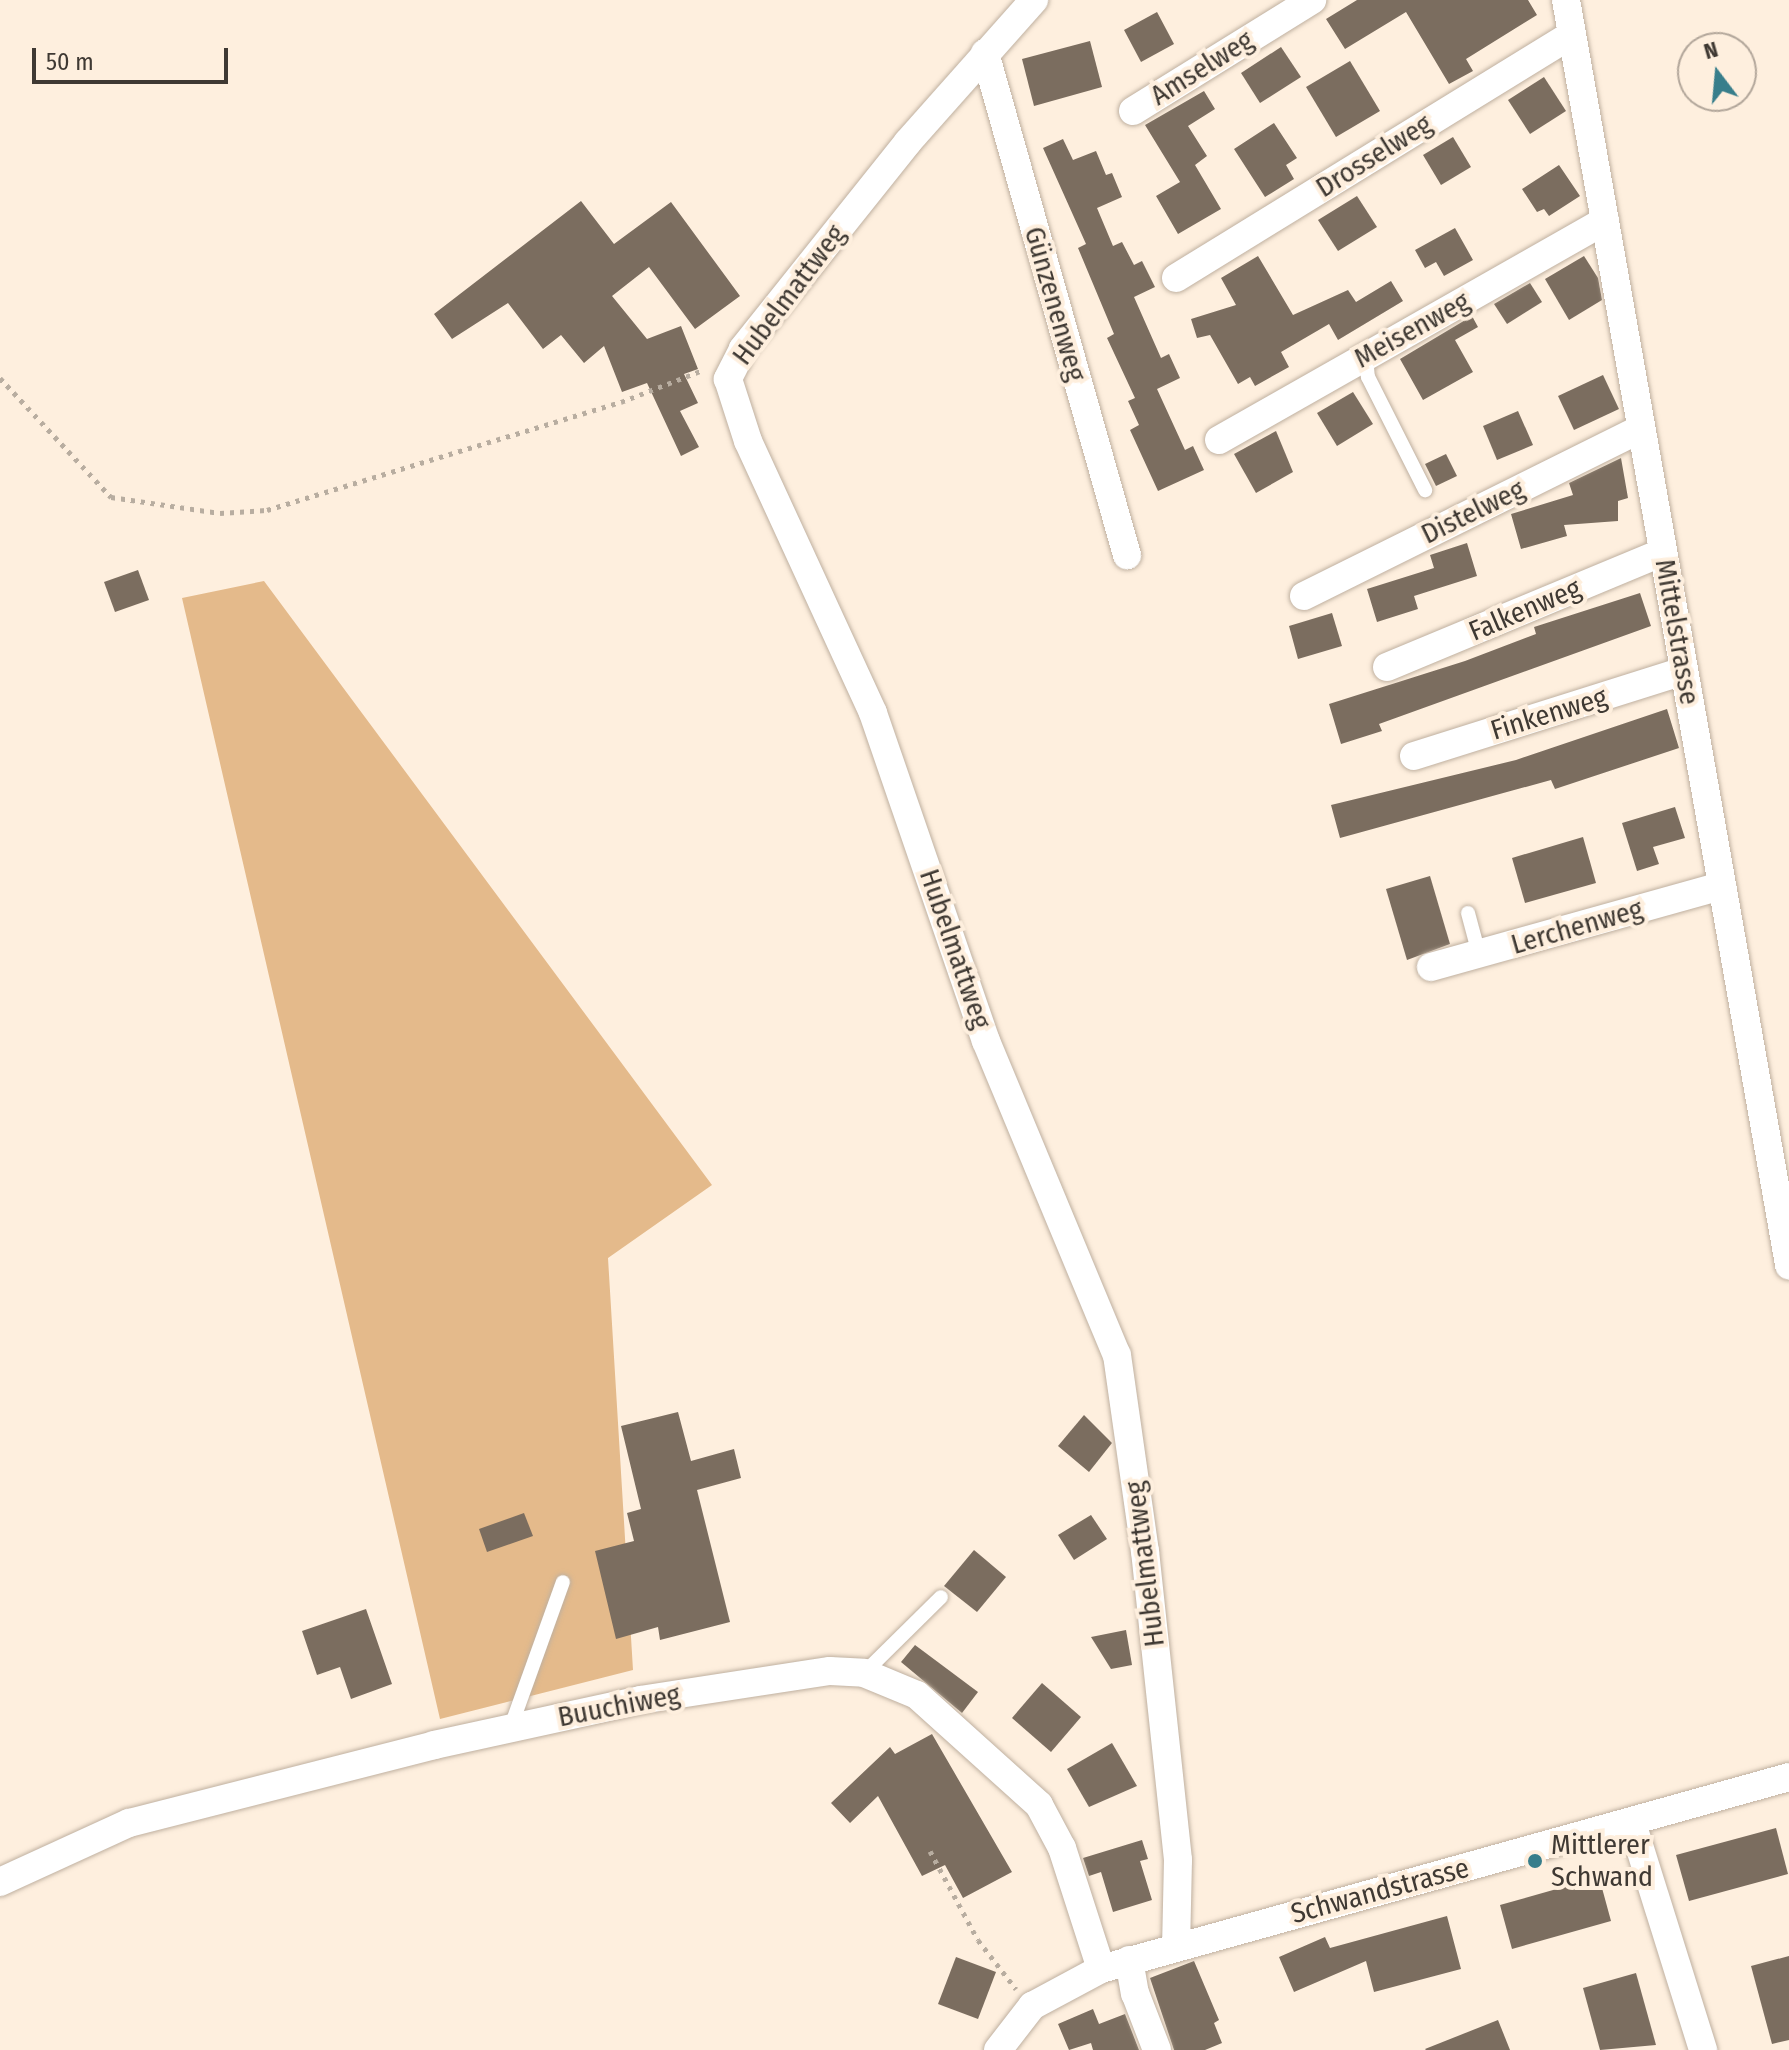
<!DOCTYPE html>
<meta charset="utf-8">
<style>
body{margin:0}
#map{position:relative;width:1789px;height:2050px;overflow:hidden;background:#feefde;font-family:"Fira Sans Condensed",sans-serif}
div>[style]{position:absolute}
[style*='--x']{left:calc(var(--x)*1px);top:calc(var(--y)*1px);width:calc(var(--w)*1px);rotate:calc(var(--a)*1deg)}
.forest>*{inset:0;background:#e4ba8b}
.building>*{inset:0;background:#7b6d5f}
.path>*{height:5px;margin-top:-2.5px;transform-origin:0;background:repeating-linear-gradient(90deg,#b8ada0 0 4px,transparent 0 10px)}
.roads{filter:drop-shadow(0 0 2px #bfb0a0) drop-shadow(0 0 2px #bfb0a0)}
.lane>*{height:14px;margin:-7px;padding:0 7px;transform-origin:7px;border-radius:7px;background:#fff}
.street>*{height:28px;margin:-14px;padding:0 14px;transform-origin:14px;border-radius:14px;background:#fff}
.dots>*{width:22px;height:22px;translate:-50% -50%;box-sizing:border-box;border:4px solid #feefde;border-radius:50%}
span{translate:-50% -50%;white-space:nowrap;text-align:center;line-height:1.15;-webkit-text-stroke:8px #feefde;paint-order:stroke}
.street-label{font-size:28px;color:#3f3933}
.poi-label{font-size:28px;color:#3f3933}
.left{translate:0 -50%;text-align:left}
.north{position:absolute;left:1677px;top:32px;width:80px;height:80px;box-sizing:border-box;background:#feefde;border:2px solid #b2a69a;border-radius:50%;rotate:344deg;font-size:22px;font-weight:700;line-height:32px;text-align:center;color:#3f3933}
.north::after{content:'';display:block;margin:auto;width:28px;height:36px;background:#387e8b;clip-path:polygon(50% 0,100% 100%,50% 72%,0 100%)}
.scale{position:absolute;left:32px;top:48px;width:196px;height:36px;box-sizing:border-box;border:4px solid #3f3933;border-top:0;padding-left:10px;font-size:24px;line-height:28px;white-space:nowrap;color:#3f3933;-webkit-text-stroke:6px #feefde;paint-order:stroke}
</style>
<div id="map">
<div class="forest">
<i style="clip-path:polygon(264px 581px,712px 1185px,608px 1258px,633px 1670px,440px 1719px,182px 598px)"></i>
</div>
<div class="building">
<i style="clip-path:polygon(1357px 0,1528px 0,1537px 15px,1466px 59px,1473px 71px,1449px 84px,1406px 12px,1345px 49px,1326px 19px)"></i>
<i style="clip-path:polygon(1157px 12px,1174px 44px,1141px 62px,1124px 30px)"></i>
<i style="clip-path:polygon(1090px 41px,1102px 87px,1034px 106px,1022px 59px)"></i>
<i style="clip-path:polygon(1281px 47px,1301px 77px,1260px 103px,1241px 73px)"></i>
<i style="clip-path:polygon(1350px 61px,1380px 111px,1336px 137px,1306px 87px)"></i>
<i style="clip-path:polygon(1544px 77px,1566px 111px,1530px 134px,1508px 100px)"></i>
<i style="clip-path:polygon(1204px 91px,1215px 109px,1188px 126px,1207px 156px,1195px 165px,1221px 209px,1178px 234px,1156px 196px,1180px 182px,1145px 125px)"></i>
<i style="clip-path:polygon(1274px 123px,1297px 158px,1286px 165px,1294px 179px,1265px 197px,1234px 149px)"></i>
<i style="clip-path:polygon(1453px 137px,1471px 167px,1441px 185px,1423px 155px)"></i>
<i style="clip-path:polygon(1063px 139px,1073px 160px,1096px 151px,1106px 175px,1112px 173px,1122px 197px,1097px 208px,1113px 246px,1122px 242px,1134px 265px,1142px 261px,1155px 287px,1134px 297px,1161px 358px,1169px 354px,1180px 378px,1157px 389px,1185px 450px,1193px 446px,1204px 470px,1158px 491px,1130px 430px,1139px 425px,1128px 401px,1135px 398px,1107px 338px,1114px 334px,1078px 248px,1086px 244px,1043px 148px)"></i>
<i style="clip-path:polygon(1559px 165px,1580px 196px,1549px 216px,1544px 209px,1537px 212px,1522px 189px)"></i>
<i style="clip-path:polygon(1357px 196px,1377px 227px,1338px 251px,1318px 220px)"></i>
<i style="clip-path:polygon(581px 201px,614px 244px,671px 202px,740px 296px,695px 329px,649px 267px,612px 296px,647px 339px,681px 326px,698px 369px,684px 374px,698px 403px,680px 411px,699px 447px,681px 456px,647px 383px,622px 392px,604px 346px,584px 363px,561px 335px,543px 349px,508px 303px,452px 339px,434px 314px)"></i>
<i style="clip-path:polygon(1455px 228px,1473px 260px,1444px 276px,1436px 262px,1425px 268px,1415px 250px)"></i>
<i style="clip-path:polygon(1258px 256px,1293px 315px,1348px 290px,1356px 302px,1391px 281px,1403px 301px,1338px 340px,1329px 324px,1281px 352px,1289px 367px,1255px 386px,1250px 377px,1238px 384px,1210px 335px,1197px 338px,1191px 319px,1236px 305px,1221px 278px)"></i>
<i style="clip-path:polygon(1584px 256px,1598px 278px,1602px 300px,1569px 320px,1545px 279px)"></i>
<i style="clip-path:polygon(1530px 283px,1542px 302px,1507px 324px,1494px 304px)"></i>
<i style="clip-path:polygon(1472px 316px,1478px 327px,1455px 340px,1473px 372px,1423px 400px,1400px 359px)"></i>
<i style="clip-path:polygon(1603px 375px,1619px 409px,1574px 430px,1558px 396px)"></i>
<i style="clip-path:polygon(1353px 392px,1373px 424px,1337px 446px,1317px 413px)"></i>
<i style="clip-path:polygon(1518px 411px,1533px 445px,1497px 460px,1483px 426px)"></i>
<i style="clip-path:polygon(1276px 431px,1293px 472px,1256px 493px,1234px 454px)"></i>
<i style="clip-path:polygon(1446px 454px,1457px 476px,1436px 486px,1425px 464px)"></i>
<i style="clip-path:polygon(1621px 458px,1628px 498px,1618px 501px,1618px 521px,1564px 525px,1567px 536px,1521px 549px,1511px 514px,1573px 495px,1569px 483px)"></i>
<i style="clip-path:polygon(1467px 543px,1477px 576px,1414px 596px,1418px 609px,1377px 622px,1367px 589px,1434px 568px,1430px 555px)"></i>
<i style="clip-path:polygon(138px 570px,149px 600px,115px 612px,104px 582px)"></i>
<i style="clip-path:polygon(1640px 593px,1651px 626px,1379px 724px,1382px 731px,1341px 744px,1329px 704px,1465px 661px,1536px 634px,1534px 627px)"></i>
<i style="clip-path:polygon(1332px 613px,1342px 646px,1298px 659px,1289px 626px)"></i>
<i style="clip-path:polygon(1667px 709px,1679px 748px,1555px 789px,1551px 780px,1340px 838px,1331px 805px,1516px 760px)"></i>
<i style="clip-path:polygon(1675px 807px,1685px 838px,1653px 847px,1659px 864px,1637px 871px,1622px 823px)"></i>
<i style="clip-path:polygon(1583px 837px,1596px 883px,1525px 903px,1512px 858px)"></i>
<i style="clip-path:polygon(1430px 876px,1450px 944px,1407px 960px,1386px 889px)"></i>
<i style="clip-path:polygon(678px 1412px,691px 1461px,734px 1449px,741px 1478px,697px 1490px,730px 1622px,660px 1640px,658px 1627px,616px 1639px,595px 1551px,634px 1541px,627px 1513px,641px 1509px,621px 1426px)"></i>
<i style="clip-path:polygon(1084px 1415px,1112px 1443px,1089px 1472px,1058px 1446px)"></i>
<i style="clip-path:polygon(524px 1513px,533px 1536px,487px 1552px,479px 1529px)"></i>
<i style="clip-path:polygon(1091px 1515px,1107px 1539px,1074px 1560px,1058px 1535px)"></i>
<i style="clip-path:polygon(974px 1550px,1006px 1577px,977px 1612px,944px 1586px)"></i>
<i style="clip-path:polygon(366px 1609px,392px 1684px,351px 1699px,340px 1667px,317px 1675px,302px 1631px)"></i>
<i style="clip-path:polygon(1126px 1630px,1132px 1665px,1111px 1669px,1091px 1637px)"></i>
<i style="clip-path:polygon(915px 1645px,978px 1692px,962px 1713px,901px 1662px)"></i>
<i style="clip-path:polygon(1042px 1683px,1081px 1717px,1051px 1752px,1012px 1718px)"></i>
<i style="clip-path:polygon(932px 1734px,1012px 1872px,963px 1898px,945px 1865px,922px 1876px,878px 1796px,850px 1823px,831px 1803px,890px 1747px,895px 1754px)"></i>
<i style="clip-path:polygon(1112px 1743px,1137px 1786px,1089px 1807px,1067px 1769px)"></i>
<i style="clip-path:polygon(1776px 1828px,1788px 1874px,1689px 1901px,1676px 1855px)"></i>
<i style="clip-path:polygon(1142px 1840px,1148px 1859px,1140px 1861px,1152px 1900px,1113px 1912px,1101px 1872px,1089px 1876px,1083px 1858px)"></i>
<i style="clip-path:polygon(1599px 1877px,1611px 1921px,1512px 1949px,1500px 1905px)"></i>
<i style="clip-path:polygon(1447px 1916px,1461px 1969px,1374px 1992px,1366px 1961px,1294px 1992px,1279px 1957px,1325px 1937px,1330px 1948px)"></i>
<i style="clip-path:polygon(1789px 1956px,1789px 2040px,1772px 2044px,1751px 1966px)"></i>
<i style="clip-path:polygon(956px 1957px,996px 1972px,978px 2019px,938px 2004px)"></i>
<i style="clip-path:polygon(1194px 1961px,1219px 2020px,1214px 2023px,1222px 2043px,1205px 2050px,1174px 2050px,1150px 1978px)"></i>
<i style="clip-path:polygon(1636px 1973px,1656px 2045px,1600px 2050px,1583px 1988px)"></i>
<i style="clip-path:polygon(1093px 2009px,1099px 2024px,1125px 2014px,1139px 2050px,1093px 2050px,1091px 2043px,1069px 2050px,1058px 2024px)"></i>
<i style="clip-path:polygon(1498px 2020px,1510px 2050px,1426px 2050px,1425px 2049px)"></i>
</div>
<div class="path">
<i style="--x:0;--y:378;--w:163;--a:47"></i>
<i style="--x:111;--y:497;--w:110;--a:8.4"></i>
<i style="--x:220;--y:513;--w:47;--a:-3.7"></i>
<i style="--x:267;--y:510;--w:370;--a:-17"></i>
<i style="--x:621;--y:402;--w:88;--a:-21.3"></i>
<i style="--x:930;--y:1851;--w:101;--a:61.7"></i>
<i style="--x:978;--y:1940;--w:62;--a:52.2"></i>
</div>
<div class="roads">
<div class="lane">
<i style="--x:1366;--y:356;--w:21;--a:85"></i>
<i style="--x:1368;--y:377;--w:127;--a:63.2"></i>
<i style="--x:1468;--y:913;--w:42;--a:75"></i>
<i style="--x:864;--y:1673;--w:108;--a:-44.6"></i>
<i style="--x:510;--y:1729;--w:156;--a:-70.2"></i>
</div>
<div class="street">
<i style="--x:1034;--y:0;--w:190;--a:131.6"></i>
<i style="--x:908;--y:142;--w:265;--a:128.6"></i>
<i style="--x:743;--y:349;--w:34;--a:117"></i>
<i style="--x:728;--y:379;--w:65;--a:72.1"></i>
<i style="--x:748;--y:441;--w:299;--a:65.3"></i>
<i style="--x:873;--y:713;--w:347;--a:71"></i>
<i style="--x:986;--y:1041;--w:340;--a:67.4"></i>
<i style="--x:1117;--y:1355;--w:198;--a:81.9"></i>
<i style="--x:1145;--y:1551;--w:311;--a:83.9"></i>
<i style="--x:1178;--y:1860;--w:86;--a:91.3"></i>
<i style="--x:1566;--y:0;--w:1285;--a:80"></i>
<i style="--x:985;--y:53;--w:522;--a:74.21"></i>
<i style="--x:1133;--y:111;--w:211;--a:-31.8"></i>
<i style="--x:1176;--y:278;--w:465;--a:-31.6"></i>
<i style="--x:1219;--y:440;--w:444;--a:-29.6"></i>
<i style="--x:1304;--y:596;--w:376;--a:-26.4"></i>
<i style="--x:1387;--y:667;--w:299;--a:-22.6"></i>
<i style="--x:1414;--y:756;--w:283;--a:-17.5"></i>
<i style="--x:1431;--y:967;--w:302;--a:-15.6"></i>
<i style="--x:1632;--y:1823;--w:238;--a:72.6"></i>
<i style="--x:0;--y:1882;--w:142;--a:-24.6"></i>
<i style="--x:129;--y:1823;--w:315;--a:-14.3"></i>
<i style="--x:434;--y:1745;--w:211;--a:-12.3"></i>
<i style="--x:640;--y:1700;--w:192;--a:-8.7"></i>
<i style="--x:830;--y:1671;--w:34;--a:3"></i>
<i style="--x:864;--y:1673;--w:57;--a:22.5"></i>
<i style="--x:917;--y:1695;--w:164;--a:42"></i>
<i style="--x:1039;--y:1805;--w:49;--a:61.9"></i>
<i style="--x:1062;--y:1848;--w:127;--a:72.1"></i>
<i style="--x:1129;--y:1960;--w:34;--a:80"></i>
<i style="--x:1135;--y:1993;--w:61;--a:68.9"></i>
<i style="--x:998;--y:2050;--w:56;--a:-52.3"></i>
<i style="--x:1032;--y:2006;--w:78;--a:-28.2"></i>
<i style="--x:1101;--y:1969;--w:714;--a:-15.59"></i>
</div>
</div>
<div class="dots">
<i style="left:1535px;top:1861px;background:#387e8b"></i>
</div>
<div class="street-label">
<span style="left:1202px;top:68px;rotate:-32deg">Amselweg</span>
<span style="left:1374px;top:156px;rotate:-32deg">Drosselweg</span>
<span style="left:789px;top:295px;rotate:-53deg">Hubelmattweg</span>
<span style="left:1055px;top:304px;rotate:74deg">Günzenenweg</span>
<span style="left:1412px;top:330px;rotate:-29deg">Meisenweg</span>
<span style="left:1473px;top:512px;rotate:-26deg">Distelweg</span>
<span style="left:1525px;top:610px;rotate:-23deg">Falkenweg</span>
<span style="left:1677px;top:632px;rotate:80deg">Mittelstrasse</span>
<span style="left:1549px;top:714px;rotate:-17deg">Finkenweg</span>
<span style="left:1577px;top:927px;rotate:-16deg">Lerchenweg</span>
<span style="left:955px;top:949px;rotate:71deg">Hubelmattweg</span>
<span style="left:1145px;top:1564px;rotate:-97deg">Hubelmattweg</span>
<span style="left:619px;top:1706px;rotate:-11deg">Buuchiweg</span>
<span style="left:1380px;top:1891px;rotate:-15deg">Schwandstrasse</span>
</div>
<div class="poi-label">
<span class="left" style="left:1551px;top:1861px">Mittlerer<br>Schwand</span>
</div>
<div class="north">N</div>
<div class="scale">50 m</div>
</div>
